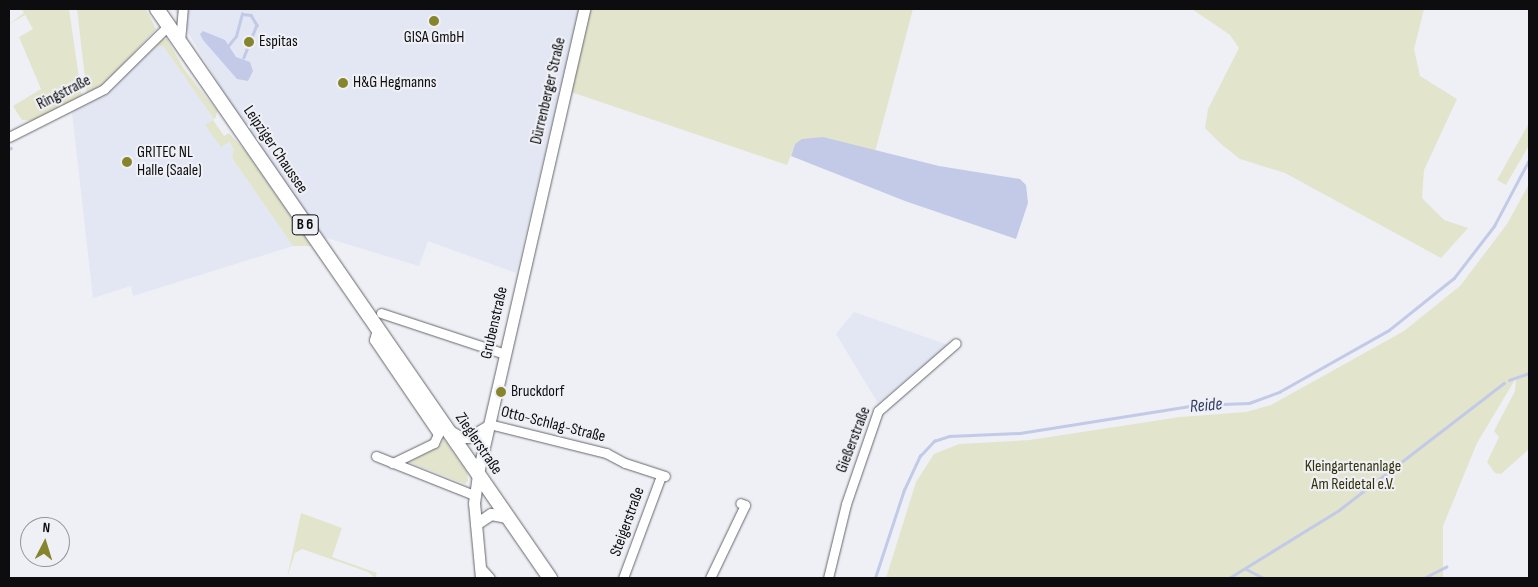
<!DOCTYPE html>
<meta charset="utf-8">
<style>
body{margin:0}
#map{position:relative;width:1538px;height:587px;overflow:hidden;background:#eef0f5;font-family:"Sofia Sans Condensed",sans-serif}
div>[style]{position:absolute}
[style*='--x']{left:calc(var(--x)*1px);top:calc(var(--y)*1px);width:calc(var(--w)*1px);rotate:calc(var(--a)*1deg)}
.built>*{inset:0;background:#e3e6f3}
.green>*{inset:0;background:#e3e4cc}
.water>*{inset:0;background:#c2cae8}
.stream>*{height:2.5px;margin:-1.25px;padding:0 1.25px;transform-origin:1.25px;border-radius:1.25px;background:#c2cae8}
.roads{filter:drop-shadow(0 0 1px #65666b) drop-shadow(0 0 1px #65666b)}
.minor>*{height:9px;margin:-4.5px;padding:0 4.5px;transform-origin:4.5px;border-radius:4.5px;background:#fff}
.tertiary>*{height:11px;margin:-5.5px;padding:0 5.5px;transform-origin:5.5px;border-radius:5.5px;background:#fff}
.primary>*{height:14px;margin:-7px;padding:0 7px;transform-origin:7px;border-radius:7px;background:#fff}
.dots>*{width:14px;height:14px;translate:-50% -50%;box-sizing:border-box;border:2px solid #eef0f5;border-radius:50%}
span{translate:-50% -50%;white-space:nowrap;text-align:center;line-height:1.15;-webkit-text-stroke:4.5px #eef0f5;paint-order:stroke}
.shield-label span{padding:1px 4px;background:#eef0f5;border:1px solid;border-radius:4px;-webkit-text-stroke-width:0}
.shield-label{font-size:15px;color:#0d0d0f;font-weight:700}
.poi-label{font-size:16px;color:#0d0d0f}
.left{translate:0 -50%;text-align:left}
.street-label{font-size:16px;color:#0d0d0f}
.park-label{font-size:16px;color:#333209}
.water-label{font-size:18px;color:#343d67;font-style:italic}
.frame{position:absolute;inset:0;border:10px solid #0d0d0f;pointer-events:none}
.north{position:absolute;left:20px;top:517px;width:50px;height:50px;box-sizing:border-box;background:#eef0f5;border:1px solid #949599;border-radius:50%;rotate:5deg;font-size:14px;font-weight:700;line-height:20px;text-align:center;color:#0d0d0f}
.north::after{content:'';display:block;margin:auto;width:18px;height:22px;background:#86852e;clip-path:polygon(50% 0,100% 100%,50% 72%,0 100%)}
</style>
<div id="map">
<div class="built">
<i style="clip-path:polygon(174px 9px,580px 9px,516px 273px,428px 241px,419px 266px,327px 238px,324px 240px,236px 113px)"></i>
<i style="clip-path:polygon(163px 46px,214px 119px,205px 126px,228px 142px,234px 150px,232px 158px,293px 246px,133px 296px,131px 286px,93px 298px,72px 112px,101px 97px,151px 47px)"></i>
<i style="clip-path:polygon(854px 312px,948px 345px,878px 403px,836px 334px)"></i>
</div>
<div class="green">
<i style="clip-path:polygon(22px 9px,69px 9px,82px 99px,34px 121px,22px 120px,13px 106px,41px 89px,19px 37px,33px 29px,25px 15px,9px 24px,24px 13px)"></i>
<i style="clip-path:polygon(77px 9px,146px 9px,156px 29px,109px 80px,87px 96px)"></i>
<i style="clip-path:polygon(588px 9px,913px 9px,875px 152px,823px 137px,795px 144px,787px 165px,571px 92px)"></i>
<i style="clip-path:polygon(1192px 9px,1424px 9px,1414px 49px,1420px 76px,1457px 99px,1424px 170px,1422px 198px,1444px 220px,1468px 228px,1441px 258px,1285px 173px,1240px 159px,1221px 144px,1205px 128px,1208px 109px,1239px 48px,1230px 35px)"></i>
<i style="clip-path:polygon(161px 38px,167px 39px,184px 69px,217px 111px,216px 117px,213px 120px,224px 136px,229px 133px,246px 152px,311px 246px,293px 246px,232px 158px,234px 150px,229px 142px,221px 147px,205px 125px,214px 119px,163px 46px,151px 47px)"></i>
<i style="clip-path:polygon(1529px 123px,1529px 145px,1506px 185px,1497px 180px)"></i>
<i style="clip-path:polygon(1529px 184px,1529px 449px,1501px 474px,1495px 473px,1487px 462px,1499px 437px,1494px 431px,1515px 391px,1516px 378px,1477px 443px,1443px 526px,1443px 578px,886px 578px,916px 482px,934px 454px,959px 444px,1030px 440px,1180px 417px,1246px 412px,1271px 405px,1404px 331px,1460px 286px,1507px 224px)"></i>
<i style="clip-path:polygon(443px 438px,467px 472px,468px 481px,465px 484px,409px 462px,441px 445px)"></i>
<i style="clip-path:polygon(301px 513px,342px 528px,332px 557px,377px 573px,375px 578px,368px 572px,302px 549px,295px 553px,287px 578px)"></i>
</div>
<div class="water">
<i style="clip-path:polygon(203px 31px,225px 40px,236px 57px,250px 62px,253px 71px,248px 81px,237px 79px,203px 40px,200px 34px)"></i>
<i style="clip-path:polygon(823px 137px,939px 166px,1020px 179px,1026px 185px,1028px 203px,1016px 239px,905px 201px,791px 156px,795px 144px,802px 139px)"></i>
</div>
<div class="stream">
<i style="--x:228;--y:46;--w:13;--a:-51"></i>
<i style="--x:236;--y:36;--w:23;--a:-75"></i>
<i style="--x:242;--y:14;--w:9;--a:6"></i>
<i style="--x:251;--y:15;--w:12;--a:59"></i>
<i style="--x:257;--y:25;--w:35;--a:112"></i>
<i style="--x:9;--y:149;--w:2;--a:-27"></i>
<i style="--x:1509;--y:380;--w:21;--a:-19"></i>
<i style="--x:1246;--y:569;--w:20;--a:27"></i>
<i style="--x:875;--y:578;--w:93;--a:-71.8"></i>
<i style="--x:904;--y:490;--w:38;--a:-65"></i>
<i style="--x:920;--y:456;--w:21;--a:-47"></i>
<i style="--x:934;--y:441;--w:16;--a:-18"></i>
<i style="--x:949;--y:436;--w:71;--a:-2.4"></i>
<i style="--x:1020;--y:433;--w:178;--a:-9"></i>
<i style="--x:1196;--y:405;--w:53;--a:-2.2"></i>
<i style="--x:1249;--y:403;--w:32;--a:-20"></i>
<i style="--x:1279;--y:392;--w:126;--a:-29.4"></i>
<i style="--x:1389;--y:330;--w:83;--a:-38.7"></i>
<i style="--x:1454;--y:278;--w:66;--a:-52.4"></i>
<i style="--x:1494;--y:226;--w:75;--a:-62.1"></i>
<i style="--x:1229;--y:578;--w:129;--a:-31.7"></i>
<i style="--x:1339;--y:510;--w:208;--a:-37.6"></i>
<i style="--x:1424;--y:578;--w:25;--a:-27"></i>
</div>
<div class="roads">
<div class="minor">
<i style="--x:180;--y:41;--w:32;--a:-85"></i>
<i style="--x:9;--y:137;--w:106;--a:-26.8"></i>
<i style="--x:104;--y:89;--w:91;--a:-44.6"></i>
<i style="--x:381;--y:313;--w:131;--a:18.3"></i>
<i style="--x:377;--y:329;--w:11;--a:105"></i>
<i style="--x:374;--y:340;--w:114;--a:55.8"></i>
<i style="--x:438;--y:434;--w:10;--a:114"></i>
<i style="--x:434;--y:443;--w:46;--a:154"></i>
<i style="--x:489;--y:424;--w:121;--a:13.9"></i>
<i style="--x:606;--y:453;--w:21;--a:28"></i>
<i style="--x:625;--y:463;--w:42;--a:18"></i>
<i style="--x:376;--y:456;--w:105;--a:21.7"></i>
<i style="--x:481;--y:568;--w:13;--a:48"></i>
<i style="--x:623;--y:578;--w:109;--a:-69.6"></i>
<i style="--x:710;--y:578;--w:81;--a:-64.4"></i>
<i style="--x:745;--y:505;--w:5;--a:-158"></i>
<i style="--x:828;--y:578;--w:76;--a:-76.3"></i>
<i style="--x:846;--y:504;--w:98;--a:-71"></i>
<i style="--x:878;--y:411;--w:103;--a:-41.1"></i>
</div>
<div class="tertiary">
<i style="--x:448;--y:430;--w:14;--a:30"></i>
<i style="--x:460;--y:437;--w:10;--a:0"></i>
<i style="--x:470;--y:437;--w:21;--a:-31"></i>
<i style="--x:476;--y:524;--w:18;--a:-34"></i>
<i style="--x:491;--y:514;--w:16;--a:11"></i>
<i style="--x:481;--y:578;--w:75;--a:-95.3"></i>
<i style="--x:474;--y:503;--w:30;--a:-82"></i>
<i style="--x:478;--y:473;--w:476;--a:-77.1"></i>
</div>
<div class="primary">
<i style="--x:157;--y:9;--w:692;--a:55.37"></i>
</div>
</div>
<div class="dots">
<i style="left:434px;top:21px;background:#86852e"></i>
<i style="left:249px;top:42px;background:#86852e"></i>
<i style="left:343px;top:83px;background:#86852e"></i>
<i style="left:127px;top:162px;background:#86852e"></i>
<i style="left:501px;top:392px;background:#86852e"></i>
</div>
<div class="shield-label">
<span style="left:305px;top:225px">B 6</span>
</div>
<div class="poi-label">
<span style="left:434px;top:38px">GISA GmbH</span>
<span class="left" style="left:259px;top:42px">Espitas</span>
<span class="left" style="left:353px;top:83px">H&amp;G Hegmanns</span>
<span class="left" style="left:137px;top:162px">GRITEC NL<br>Halle (Saale)</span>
<span class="left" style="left:511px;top:392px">Bruckdorf</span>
</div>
<div class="street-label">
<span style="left:549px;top:91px;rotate:-77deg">Dürrenberger Straße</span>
<span style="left:64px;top:93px;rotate:-27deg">Ringstraße</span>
<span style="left:275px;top:150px;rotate:56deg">Leipziger Chaussee</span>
<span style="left:495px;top:323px;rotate:-77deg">Grubenstraße</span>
<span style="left:553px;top:425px;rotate:14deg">Otto-Schlag-Straße</span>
<span style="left:854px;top:440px;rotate:-69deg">Gießerstraße</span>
<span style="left:478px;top:444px;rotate:56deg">Zieglerstraße</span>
<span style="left:628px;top:522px;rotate:-70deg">Steigerstraße</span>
</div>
<div class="park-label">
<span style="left:1353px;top:476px">Kleingartenanlage<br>Am Reidetal e.V.</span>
</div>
<div class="water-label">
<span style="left:1206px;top:406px;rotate:-5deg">Reide</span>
</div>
<div class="frame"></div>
<div class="north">N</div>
</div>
